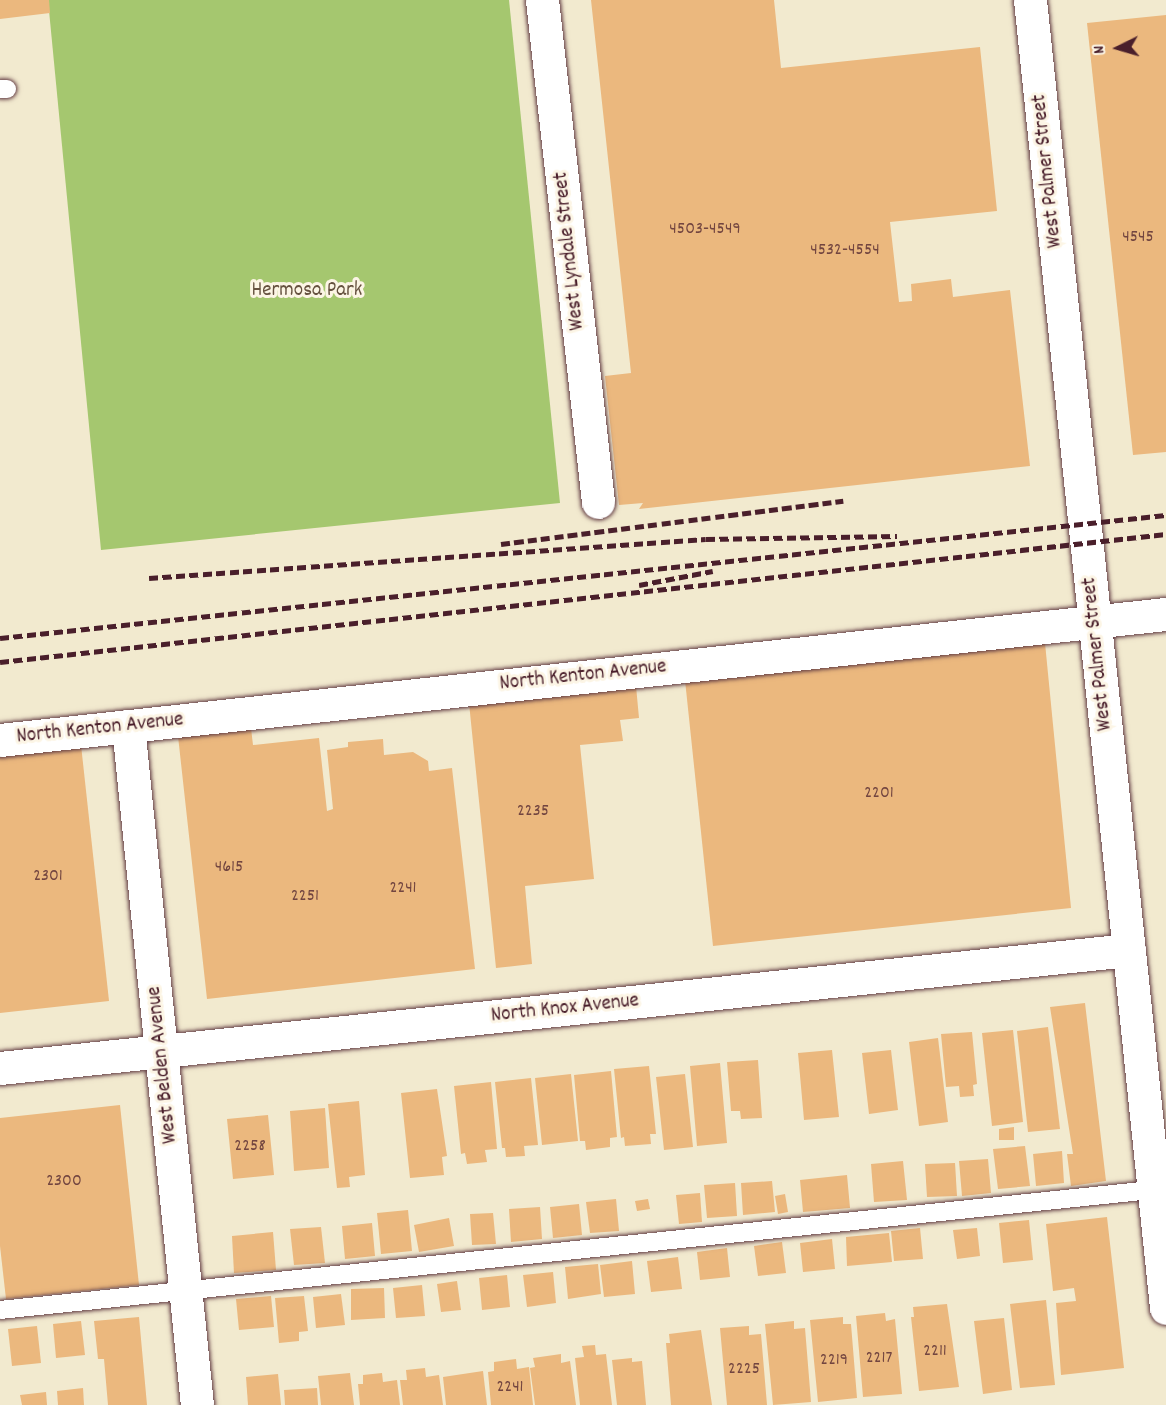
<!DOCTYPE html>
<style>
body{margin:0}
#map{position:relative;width:1166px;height:1405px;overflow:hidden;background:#f2eacf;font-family:Dekko,sans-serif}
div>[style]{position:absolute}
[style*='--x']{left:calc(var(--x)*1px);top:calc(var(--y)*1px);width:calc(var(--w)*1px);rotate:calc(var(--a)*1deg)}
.green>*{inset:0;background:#a5c76f}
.building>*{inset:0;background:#ebb87e}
.roads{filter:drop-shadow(0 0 2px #633d44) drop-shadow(0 0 2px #633d44)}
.service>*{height:18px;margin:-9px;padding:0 9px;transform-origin:9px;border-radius:9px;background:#fff}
.minor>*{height:33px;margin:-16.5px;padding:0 16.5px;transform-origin:16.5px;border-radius:16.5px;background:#fff}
.rail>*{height:4.5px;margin-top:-2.25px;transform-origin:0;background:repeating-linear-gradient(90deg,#4a1f2b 0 9px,transparent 0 13.5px)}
span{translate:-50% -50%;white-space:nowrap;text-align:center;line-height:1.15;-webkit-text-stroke:6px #fcf5e5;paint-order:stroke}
.number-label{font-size:18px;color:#724540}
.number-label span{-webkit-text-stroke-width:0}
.street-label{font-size:21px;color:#4a1f2b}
.park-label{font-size:21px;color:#65513f}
.north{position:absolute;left:1088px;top:18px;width:60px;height:60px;-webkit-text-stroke:4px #fcf5e5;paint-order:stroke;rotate:265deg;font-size:16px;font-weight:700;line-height:24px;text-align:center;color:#4a1f2b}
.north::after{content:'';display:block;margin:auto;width:21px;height:27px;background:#4a1f2b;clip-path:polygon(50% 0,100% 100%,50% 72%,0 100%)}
</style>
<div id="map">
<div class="green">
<i style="clip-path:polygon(48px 0,509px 0,560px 503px,101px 550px)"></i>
</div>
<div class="building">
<i style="clip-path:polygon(0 0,49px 0,50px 13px,0 19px)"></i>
<i style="clip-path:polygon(591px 0,774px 0,781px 68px,980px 47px,997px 211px,890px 222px,899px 302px,912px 301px,911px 284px,951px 279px,953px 297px,1010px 290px,1030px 466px,639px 509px,643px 503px,619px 505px,605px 376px,631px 373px)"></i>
<i style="clip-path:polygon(1166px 15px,1166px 452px,1133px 455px,1087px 23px)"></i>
<i style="clip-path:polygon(1045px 643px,1071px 908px,713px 946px,685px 680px)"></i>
<i style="clip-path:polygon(636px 686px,639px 718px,620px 720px,623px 741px,580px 745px,594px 879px,525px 886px,532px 964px,496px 968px,469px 703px)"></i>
<i style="clip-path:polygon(251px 728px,253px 745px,319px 738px,327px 811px,333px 809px,327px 750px,348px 747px,348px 742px,383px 739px,384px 755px,413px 752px,428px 761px,429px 771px,452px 768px,475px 969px,207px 999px,178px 736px)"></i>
<i style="clip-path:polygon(81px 745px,109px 1001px,0 1013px,0 754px)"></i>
<i style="clip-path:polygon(1085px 1003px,1106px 1181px,1071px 1186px,1067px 1154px,1073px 1154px,1050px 1007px)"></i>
<i style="clip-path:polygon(1048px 1027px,1060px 1129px,1028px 1132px,1017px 1031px)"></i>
<i style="clip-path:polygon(1013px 1030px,1023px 1122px,992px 1126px,982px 1033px)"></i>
<i style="clip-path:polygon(972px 1032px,977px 1084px,973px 1085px,974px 1096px,960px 1097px,959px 1086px,946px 1087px,941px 1034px)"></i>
<i style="clip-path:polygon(938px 1038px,948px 1122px,919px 1126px,909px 1042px)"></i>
<i style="clip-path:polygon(832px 1050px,839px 1117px,804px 1120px,798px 1053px)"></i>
<i style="clip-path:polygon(891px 1050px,898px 1110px,869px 1114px,862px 1053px)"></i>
<i style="clip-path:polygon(758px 1060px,762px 1118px,741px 1119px,740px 1111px,731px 1111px,727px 1062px)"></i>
<i style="clip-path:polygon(720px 1063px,727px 1143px,697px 1146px,690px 1066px)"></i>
<i style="clip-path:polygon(649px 1066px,656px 1134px,650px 1134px,651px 1144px,625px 1146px,624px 1137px,621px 1138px,614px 1069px)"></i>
<i style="clip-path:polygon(611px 1071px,617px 1137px,610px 1138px,610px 1147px,586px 1150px,585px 1141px,580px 1141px,574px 1075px)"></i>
<i style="clip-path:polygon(571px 1074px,578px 1141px,542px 1145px,535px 1078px)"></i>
<i style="clip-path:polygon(685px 1074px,693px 1147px,664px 1150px,656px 1077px)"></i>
<i style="clip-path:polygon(531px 1078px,538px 1145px,524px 1146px,525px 1156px,506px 1157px,505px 1148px,502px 1148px,495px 1082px)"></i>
<i style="clip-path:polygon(491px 1082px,497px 1149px,485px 1150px,487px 1162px,467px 1164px,465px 1153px,461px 1154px,454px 1086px)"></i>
<i style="clip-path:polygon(437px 1089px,447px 1156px,442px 1157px,444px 1175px,410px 1178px,401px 1093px)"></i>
<i style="clip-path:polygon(359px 1101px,365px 1175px,349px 1177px,350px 1187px,337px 1188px,328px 1104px)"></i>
<i style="clip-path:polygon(120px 1105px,139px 1285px,6px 1299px,0 1246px,0 1118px)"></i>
<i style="clip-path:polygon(325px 1108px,329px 1168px,294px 1171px,290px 1111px)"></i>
<i style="clip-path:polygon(268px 1115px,274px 1175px,233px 1179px,227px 1119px)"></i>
<i style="clip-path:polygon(1014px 1127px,1014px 1140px,999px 1140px,999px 1129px)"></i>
<i style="clip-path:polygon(1025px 1146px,1030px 1186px,998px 1189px,993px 1149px)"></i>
<i style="clip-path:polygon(1062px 1151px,1064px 1183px,1036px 1186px,1033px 1154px)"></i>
<i style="clip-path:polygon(988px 1159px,991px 1193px,962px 1196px,959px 1161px)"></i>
<i style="clip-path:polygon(903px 1161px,907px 1200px,874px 1202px,871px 1164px)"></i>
<i style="clip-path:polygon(955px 1163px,957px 1196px,927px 1197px,925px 1164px)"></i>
<i style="clip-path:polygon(847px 1175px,850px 1208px,803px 1212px,800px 1180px)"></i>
<i style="clip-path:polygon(772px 1181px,775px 1212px,743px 1215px,741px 1183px)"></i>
<i style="clip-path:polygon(735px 1183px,737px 1216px,707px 1218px,704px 1185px)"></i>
<i style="clip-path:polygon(700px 1193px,702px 1222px,679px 1224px,676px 1195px)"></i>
<i style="clip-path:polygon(785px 1194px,788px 1212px,778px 1214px,775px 1196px)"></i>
<i style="clip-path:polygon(616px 1199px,619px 1231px,590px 1233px,586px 1202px)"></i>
<i style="clip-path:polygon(648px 1199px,650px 1209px,637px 1211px,635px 1201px)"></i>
<i style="clip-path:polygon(579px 1204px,582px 1235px,553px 1238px,550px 1207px)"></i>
<i style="clip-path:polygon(540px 1207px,542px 1239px,511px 1242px,509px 1209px)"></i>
<i style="clip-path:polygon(408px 1210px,412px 1251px,381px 1254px,377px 1213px)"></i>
<i style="clip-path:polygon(493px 1213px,496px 1244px,472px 1245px,470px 1214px)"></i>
<i style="clip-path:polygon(1107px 1217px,1124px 1368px,1061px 1375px,1056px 1303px,1076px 1301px,1074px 1288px,1053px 1291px,1046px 1224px)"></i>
<i style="clip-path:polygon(449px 1218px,454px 1246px,419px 1252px,414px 1225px)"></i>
<i style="clip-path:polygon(1029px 1220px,1033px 1260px,1003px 1263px,999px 1223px)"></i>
<i style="clip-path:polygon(372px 1223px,375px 1256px,345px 1259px,342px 1226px)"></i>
<i style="clip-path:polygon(321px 1227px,325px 1263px,294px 1265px,290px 1229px)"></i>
<i style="clip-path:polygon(920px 1228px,923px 1259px,894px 1261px,891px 1231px)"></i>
<i style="clip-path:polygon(977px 1228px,980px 1256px,957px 1259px,953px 1230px)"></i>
<i style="clip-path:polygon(273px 1232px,276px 1270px,234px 1273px,232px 1236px)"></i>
<i style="clip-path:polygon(889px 1233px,892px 1262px,847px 1266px,846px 1237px)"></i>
<i style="clip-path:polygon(832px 1239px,835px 1269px,803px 1272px,800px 1243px)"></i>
<i style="clip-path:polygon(782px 1242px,786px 1273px,758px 1276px,754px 1246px)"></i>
<i style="clip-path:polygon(727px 1248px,730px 1277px,700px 1280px,697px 1252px)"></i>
<i style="clip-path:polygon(678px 1257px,682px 1289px,651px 1292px,647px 1261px)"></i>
<i style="clip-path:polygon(632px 1261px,635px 1294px,604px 1297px,600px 1265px)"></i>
<i style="clip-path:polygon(598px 1264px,601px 1294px,568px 1299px,565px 1267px)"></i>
<i style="clip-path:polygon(553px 1272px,556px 1303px,527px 1307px,523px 1275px)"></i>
<i style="clip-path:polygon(507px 1275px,510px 1307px,482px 1310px,479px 1278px)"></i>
<i style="clip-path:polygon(457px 1281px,461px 1310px,441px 1312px,437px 1284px)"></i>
<i style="clip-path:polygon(422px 1285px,425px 1316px,396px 1318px,393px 1288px)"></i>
<i style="clip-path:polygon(384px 1288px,385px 1318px,351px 1320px,351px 1289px)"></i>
<i style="clip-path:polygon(341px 1294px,345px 1325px,316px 1328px,313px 1297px)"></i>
<i style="clip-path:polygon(271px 1296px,274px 1327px,239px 1330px,236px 1299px)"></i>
<i style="clip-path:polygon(304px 1296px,308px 1331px,299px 1332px,299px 1341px,279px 1343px,275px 1298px)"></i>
<i style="clip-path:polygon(1046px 1300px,1055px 1385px,1020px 1388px,1010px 1304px)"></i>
<i style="clip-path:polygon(947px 1304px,959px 1387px,919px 1391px,911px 1317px,914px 1317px,913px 1307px)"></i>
<i style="clip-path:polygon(885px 1313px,886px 1321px,895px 1319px,902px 1394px,863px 1397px,856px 1316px)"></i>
<i style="clip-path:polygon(139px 1317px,147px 1405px,108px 1405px,104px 1359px,98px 1359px,94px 1321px)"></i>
<i style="clip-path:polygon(843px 1317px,843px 1324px,851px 1324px,857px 1398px,818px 1402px,810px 1320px)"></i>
<i style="clip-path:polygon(1004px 1318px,1012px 1390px,983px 1394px,974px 1321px)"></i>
<i style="clip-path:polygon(81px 1321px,85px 1355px,56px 1358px,53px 1324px)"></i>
<i style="clip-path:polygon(794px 1321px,794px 1329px,805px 1328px,811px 1402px,773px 1405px,765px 1324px)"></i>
<i style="clip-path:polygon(37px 1326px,41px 1363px,12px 1366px,8px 1329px)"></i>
<i style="clip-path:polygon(749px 1326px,749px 1335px,761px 1334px,767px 1405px,727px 1405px,720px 1328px)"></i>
<i style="clip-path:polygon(701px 1330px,712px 1405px,671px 1405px,666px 1343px,670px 1343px,669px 1334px)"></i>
<i style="clip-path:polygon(595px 1345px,596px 1355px,606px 1354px,612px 1405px,580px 1405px,575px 1358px,584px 1357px,582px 1346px)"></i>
<i style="clip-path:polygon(561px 1354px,561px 1363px,570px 1361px,576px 1405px,535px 1405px,530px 1368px,535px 1367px,533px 1358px)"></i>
<i style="clip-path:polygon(632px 1358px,632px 1362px,642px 1361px,646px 1405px,617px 1405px,612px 1360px)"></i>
<i style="clip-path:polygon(516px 1359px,517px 1369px,529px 1367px,533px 1405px,491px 1405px,488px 1372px,494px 1371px,494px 1362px)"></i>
<i style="clip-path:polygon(425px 1368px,426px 1377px,439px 1375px,443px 1405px,403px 1405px,400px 1380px,407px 1380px,406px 1370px)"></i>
<i style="clip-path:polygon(483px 1371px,487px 1405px,446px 1405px,443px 1377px)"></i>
<i style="clip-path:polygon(350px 1373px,354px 1405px,321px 1405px,318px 1376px)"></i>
<i style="clip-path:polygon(382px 1373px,383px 1382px,397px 1380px,400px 1405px,360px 1405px,358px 1384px,363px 1384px,363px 1375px)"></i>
<i style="clip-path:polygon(278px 1374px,281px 1405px,248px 1405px,246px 1377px)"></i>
<i style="clip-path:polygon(83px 1388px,84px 1405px,58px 1405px,57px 1391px)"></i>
<i style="clip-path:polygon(317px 1388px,318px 1405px,285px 1405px,284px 1390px)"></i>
<i style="clip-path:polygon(46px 1392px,47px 1405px,22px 1405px,20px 1395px)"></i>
</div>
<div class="roads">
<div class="service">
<i style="--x:0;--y:89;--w:7;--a:0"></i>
<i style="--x:0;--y:1310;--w:1167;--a:-5.95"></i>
</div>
<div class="minor">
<i style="--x:542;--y:0;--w:505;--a:83.63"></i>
<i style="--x:1030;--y:0;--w:1315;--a:84.06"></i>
<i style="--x:128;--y:726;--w:682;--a:84.2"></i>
<i style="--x:0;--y:740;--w:1173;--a:-6.17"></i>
<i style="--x:0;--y:1068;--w:1135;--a:-5.97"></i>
</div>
</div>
<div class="rail">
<i style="--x:501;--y:544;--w:345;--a:-7.2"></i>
<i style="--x:149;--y:578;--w:558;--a:-4.01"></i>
<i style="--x:706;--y:539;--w:191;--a:-0.9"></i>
<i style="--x:639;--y:585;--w:75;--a:-10.7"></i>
<i style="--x:0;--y:638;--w:1172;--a:-6.02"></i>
<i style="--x:0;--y:662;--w:1173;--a:-6.26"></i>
</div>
<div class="number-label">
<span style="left:705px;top:230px">4503-4549</span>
<span style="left:1138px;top:238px">4545</span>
<span style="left:845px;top:251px">4532-4554</span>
<span style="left:879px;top:794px">2201</span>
<span style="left:533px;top:812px">2235</span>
<span style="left:229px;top:868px">4615</span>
<span style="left:48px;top:877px">2301</span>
<span style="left:403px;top:889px">2241</span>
<span style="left:305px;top:897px">2251</span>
<span style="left:250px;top:1147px">2258</span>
<span style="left:64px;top:1182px">2300</span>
<span style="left:935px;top:1352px">2211</span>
<span style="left:879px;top:1359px">2217</span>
<span style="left:834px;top:1361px">2219</span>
<span style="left:744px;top:1370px">2225</span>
<span style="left:510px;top:1388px">2241</span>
</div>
<div class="street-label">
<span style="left:1048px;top:171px;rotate:-96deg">West Palmer Street</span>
<span style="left:570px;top:251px;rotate:-96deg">West Lyndale Street</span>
<span style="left:1098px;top:654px;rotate:-96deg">West Palmer Street</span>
<span style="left:583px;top:676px;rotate:-6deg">North Kenton Avenue</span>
<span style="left:100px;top:729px;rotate:-6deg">North Kenton Avenue</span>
<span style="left:565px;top:1009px;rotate:-6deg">North Knox Avenue</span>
<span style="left:163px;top:1065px;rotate:-96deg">West Belden Avenue</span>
</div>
<div class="park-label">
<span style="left:307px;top:291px">Hermosa Park</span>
</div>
<div class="north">N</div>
</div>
